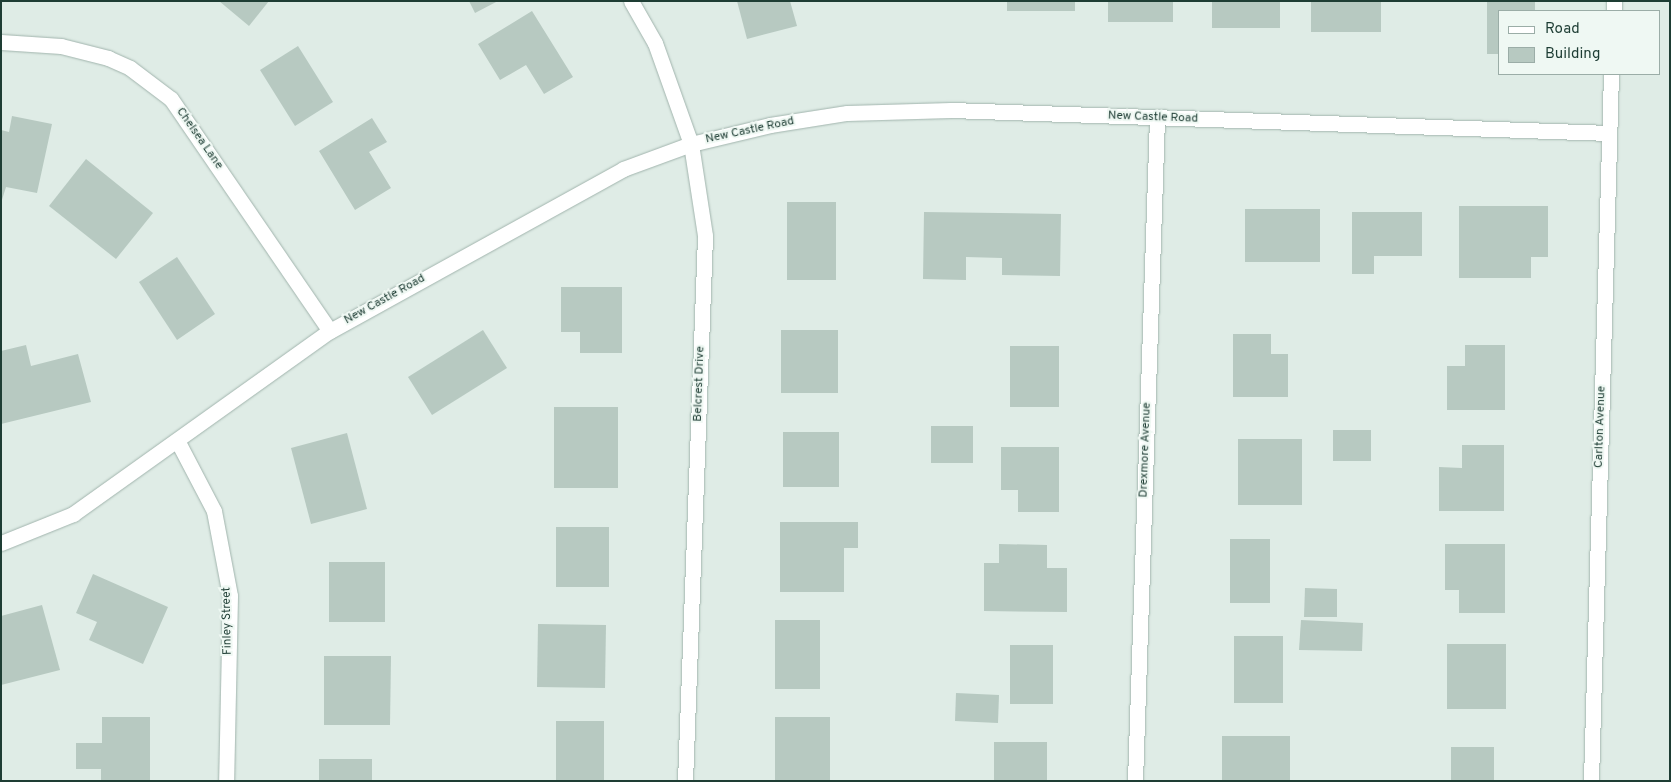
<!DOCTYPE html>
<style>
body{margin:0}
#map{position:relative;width:1671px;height:782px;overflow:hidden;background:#dfece6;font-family:Overpass,sans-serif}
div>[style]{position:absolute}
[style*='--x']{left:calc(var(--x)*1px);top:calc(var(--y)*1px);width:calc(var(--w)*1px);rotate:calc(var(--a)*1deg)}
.building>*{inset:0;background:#b7c9c1}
.roads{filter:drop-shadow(0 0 1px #a1b4ad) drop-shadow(0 0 1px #a1b4ad)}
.minor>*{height:15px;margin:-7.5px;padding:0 7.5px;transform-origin:7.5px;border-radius:7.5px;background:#fff}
span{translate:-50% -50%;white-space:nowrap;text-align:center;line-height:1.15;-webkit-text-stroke:4px #eff8f3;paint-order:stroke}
.street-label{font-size:12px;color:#1e3d34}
.frame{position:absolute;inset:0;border:2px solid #1e3d34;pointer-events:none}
.legend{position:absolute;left:1498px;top:10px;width:162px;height:65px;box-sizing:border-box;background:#eff8f3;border:1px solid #9bada7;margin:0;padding:6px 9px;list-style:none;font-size:15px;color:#1e3d34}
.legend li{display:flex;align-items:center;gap:10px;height:25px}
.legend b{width:25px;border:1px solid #9bada7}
</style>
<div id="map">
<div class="building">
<i style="clip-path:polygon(219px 1px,269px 1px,249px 26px)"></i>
<i style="clip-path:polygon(469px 1px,498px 1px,475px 13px)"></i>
<i style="clip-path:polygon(737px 1px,790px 1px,797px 26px,747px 39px)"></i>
<i style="clip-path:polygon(1007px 1px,1075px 1px,1075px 11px,1007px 11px)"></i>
<i style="clip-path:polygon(1108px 1px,1173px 1px,1173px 22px,1108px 22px)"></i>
<i style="clip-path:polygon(1212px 1px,1280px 1px,1280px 28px,1212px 28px)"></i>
<i style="clip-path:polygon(1311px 1px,1381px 1px,1381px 32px,1311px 32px)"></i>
<i style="clip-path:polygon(1487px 1px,1535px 1px,1535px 11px,1500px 11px,1500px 54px,1487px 54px)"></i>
<i style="clip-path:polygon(532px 11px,573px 77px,544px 94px,526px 65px,500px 80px,478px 44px)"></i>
<i style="clip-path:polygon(298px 46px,333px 102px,295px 126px,260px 70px)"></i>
<i style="clip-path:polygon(12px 116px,52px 124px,37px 193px,6px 187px,1px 203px,1px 130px,9px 132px)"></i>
<i style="clip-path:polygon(372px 118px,387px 142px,369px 152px,391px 188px,355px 210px,319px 151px)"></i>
<i style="clip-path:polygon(86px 159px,153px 213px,116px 259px,49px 206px)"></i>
<i style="clip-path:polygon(787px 202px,836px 202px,836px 280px,787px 280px)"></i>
<i style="clip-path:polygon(1459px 206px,1548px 206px,1548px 257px,1531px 257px,1531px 278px,1459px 278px)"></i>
<i style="clip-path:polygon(1245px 209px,1320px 209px,1320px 262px,1245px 262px)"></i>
<i style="clip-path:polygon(924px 212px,1061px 214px,1060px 276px,1002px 275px,1002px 258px,966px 257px,966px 280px,923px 279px)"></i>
<i style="clip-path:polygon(1352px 212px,1422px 212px,1422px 256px,1374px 256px,1374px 274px,1352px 274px)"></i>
<i style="clip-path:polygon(177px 257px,215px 314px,177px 340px,139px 282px)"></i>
<i style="clip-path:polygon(561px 287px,622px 287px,622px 353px,580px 353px,580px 332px,561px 332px)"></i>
<i style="clip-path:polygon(483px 330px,507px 368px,432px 415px,408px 377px)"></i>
<i style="clip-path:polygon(781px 330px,838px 330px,838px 393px,781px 393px)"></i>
<i style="clip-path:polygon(1233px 334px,1271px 334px,1271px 354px,1288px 354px,1288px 397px,1233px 397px)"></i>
<i style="clip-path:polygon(26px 345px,31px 366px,78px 354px,91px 402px,1px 424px,1px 351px)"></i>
<i style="clip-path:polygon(1465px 345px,1505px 345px,1505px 410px,1447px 410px,1447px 366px,1465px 366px)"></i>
<i style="clip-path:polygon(1010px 346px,1059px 346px,1059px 407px,1010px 407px)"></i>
<i style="clip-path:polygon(554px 407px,618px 407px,618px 488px,554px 488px)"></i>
<i style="clip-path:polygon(931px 426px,973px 426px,973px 463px,931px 463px)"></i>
<i style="clip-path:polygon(1333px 430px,1371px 430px,1371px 461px,1333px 461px)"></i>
<i style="clip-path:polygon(783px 432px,839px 432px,839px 487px,783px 487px)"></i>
<i style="clip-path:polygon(347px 433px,367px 509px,311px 524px,291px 448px)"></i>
<i style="clip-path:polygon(1238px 439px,1302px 439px,1302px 505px,1238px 505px)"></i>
<i style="clip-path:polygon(1462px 445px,1504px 445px,1504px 511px,1439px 511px,1439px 467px,1462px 468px)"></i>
<i style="clip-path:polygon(1001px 447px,1059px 447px,1059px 512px,1018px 512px,1018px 490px,1001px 490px)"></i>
<i style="clip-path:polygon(780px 522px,858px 522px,858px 548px,844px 548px,844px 592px,780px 592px)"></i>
<i style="clip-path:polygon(556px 527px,609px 527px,609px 587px,556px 587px)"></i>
<i style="clip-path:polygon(1230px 539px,1270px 539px,1270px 603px,1230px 603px)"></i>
<i style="clip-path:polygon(999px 544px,1047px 545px,1047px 568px,1067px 568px,1067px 612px,984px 611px,984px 563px,999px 563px)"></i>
<i style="clip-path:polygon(1445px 544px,1505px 544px,1505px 613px,1459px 613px,1459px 590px,1445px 590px)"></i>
<i style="clip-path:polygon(329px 562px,385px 562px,385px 622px,329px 622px)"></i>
<i style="clip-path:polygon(93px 574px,168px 607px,143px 664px,89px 640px,97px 622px,76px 613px)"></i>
<i style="clip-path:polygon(1305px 588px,1337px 589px,1337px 617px,1304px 617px)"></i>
<i style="clip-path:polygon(42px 605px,60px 670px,1px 685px,1px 616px)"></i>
<i style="clip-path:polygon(775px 620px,820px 620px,820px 689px,775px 689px)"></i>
<i style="clip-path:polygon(1301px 620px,1363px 623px,1362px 651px,1299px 650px)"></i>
<i style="clip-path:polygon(538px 624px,606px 625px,605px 688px,537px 687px)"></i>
<i style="clip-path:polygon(1234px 636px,1283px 636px,1283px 703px,1234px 703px)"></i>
<i style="clip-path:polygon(1447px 644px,1506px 644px,1506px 709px,1447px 709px)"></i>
<i style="clip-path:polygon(1010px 645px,1053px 645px,1053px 704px,1010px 704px)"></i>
<i style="clip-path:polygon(324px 656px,391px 656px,390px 725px,324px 725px)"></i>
<i style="clip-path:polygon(956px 693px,999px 695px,998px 723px,955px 721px)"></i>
<i style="clip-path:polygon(102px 717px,150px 717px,150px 781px,101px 781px,101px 769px,76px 769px,76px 743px,102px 743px)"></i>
<i style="clip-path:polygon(775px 717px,830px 717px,830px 781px,775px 781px)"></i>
<i style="clip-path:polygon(556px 721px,604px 721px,604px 781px,556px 781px)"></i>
<i style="clip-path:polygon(1222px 736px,1290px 736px,1290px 781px,1222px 781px)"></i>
<i style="clip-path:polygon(994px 742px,1047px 742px,1047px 781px,994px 781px)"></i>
<i style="clip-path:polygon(1451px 747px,1494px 747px,1494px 781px,1451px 781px)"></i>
<i style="clip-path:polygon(319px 759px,372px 759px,372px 781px,319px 781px)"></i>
</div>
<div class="roads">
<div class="minor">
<i style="--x:631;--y:1;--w:48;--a:60.3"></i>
<i style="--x:655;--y:43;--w:107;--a:70.4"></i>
<i style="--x:691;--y:144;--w:93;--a:81.3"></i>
<i style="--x:705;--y:236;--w:545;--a:92.1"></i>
<i style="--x:1614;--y:11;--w:10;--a:-90"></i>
<i style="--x:1;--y:42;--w:60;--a:3.8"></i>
<i style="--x:61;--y:46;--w:49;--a:14.3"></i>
<i style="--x:108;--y:58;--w:24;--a:24"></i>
<i style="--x:130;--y:68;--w:51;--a:37.1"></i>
<i style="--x:171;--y:99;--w:281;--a:55.6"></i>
<i style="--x:178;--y:442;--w:78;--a:62.4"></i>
<i style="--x:214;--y:511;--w:86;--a:79.3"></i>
<i style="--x:230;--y:596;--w:185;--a:91.2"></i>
<i style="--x:1;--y:543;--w:78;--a:-21.9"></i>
<i style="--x:73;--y:514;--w:315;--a:-35.5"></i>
<i style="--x:330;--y:331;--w:335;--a:-28.9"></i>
<i style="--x:623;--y:169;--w:72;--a:-20.2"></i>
<i style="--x:691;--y:144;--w:81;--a:-13.5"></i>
<i style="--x:770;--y:125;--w:78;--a:-8.9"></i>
<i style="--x:847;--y:113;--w:104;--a:-1.7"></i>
<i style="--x:951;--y:110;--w:658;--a:2"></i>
<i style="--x:1135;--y:781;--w:662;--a:-88.1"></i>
<i style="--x:1591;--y:781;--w:707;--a:-88.38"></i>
</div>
</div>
<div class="street-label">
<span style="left:1153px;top:118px;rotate:2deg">New Castle Road</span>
<span style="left:750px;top:131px;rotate:-12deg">New Castle Road</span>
<span style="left:199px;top:139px;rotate:55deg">Chelsea Lane</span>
<span style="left:385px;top:300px;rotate:-29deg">New Castle Road</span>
<span style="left:700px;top:384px;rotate:-88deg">Belcrest Drive</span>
<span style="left:1601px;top:427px;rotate:-88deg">Carlton Avenue</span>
<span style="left:1146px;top:450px;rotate:-88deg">Drexmore Avenue</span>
<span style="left:228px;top:621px;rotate:-91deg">Finley Street</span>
</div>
<div class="frame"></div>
<ul class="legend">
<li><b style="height:6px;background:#fff"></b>Road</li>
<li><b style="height:14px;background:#b7c9c1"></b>Building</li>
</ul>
</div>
